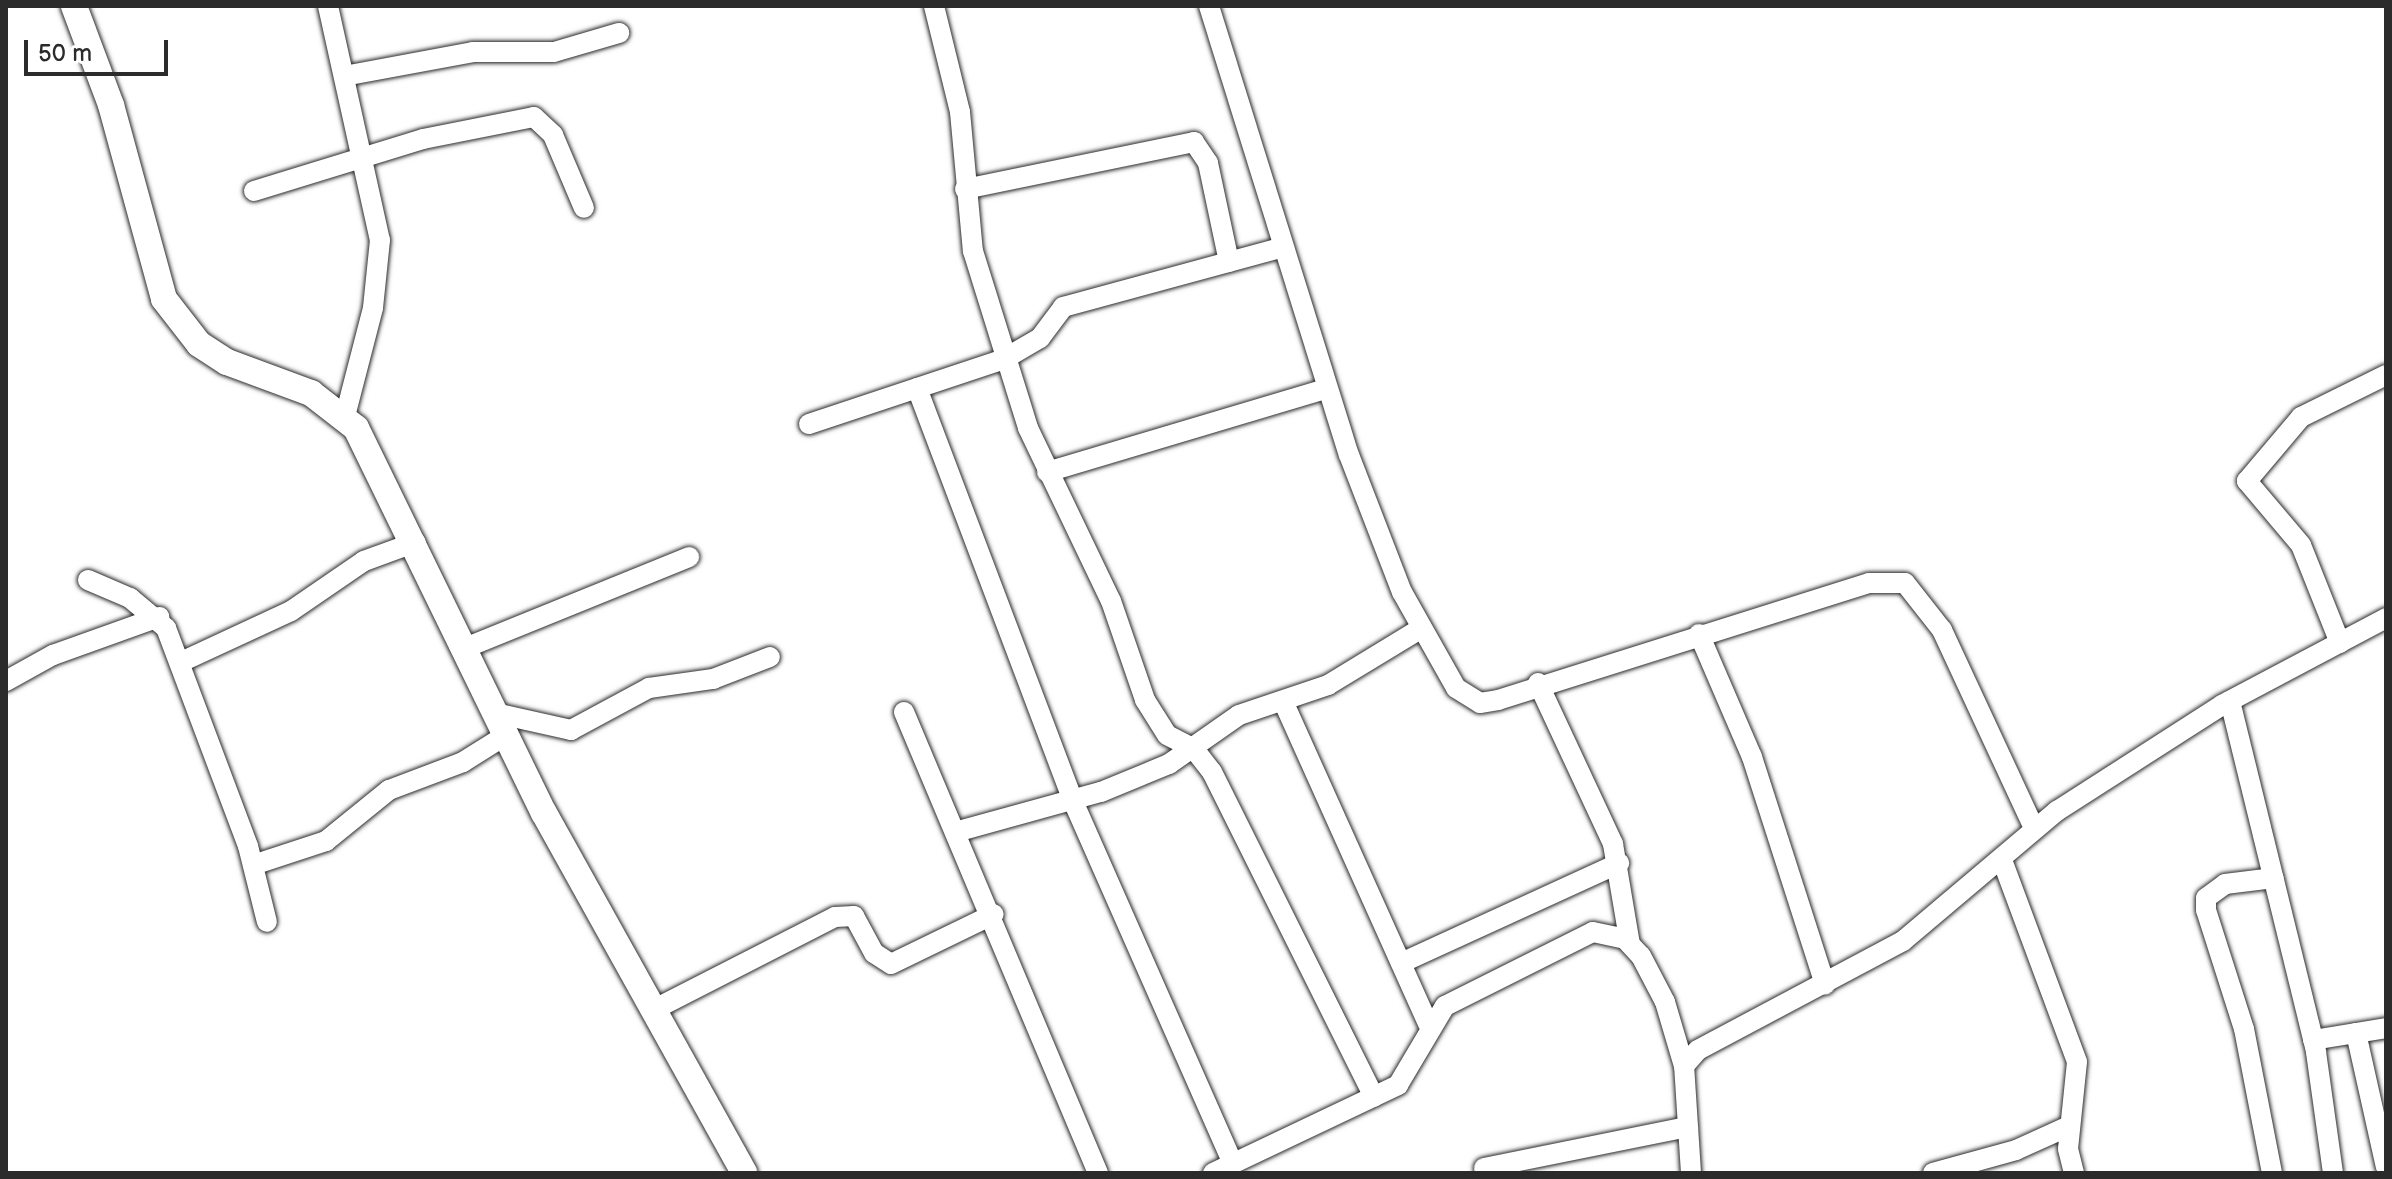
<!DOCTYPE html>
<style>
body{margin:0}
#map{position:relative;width:2392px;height:1179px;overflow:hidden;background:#fff;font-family:"Balsamiq Sans",sans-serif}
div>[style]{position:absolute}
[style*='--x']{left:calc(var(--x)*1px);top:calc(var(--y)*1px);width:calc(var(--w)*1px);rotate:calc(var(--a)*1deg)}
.roads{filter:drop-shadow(0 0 2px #2b2b2b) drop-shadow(0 0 2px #2b2b2b)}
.minor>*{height:20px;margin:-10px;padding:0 10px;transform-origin:10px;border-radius:10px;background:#fff}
.major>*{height:26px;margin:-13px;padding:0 13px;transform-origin:13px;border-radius:13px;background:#fff}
span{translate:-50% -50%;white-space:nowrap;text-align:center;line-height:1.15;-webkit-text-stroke:8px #fff;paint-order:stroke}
.frame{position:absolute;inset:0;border:8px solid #2b2b2b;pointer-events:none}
.scale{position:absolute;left:24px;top:40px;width:144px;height:36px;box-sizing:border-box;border:4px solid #2b2b2b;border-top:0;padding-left:10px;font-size:24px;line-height:28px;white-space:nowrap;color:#2b2b2b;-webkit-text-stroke:6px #fff;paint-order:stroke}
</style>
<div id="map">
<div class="roads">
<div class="minor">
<i style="--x:328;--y:6;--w:240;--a:77.5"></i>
<i style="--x:380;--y:240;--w:68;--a:95.9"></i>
<i style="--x:373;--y:308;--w:112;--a:104.5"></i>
<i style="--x:934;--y:6;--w:109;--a:76.2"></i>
<i style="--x:960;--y:112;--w:140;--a:84.7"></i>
<i style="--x:973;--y:251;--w:185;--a:72.7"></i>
<i style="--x:1028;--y:428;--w:192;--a:64.4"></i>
<i style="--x:1111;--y:601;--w:105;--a:71"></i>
<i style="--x:1145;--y:700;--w:41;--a:57.8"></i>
<i style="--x:1167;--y:735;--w:30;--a:27"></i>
<i style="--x:1194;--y:749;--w:29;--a:52"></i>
<i style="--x:1212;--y:772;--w:363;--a:63.5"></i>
<i style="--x:1209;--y:6;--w:470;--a:72.7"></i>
<i style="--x:1349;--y:455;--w:147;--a:68.9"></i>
<i style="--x:1402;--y:592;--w:110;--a:60.6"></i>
<i style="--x:1456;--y:688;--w:28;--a:32"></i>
<i style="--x:1480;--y:703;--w:18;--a:-9"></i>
<i style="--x:1498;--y:700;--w:389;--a:-17.5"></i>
<i style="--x:1869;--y:583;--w:36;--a:0"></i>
<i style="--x:1905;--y:583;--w:60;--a:51.8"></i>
<i style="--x:1942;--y:630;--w:218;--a:65.1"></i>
<i style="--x:344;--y:76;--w:131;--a:-10.5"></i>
<i style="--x:473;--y:52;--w:81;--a:0"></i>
<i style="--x:554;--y:52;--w:68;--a:-16.3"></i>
<i style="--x:965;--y:189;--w:234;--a:-11.6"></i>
<i style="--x:1194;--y:142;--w:25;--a:56"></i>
<i style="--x:1208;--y:163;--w:101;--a:78"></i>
<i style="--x:254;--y:191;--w:177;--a:-17.1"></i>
<i style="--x:423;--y:139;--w:113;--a:-11.2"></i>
<i style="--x:534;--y:117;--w:26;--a:43"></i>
<i style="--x:553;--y:135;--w:79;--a:67"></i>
<i style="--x:917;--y:388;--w:441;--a:69.3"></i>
<i style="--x:1073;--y:801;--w:396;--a:66.2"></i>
<i style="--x:809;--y:424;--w:206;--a:-18.4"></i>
<i style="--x:1004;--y:359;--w:42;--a:-30.3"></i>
<i style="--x:1040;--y:338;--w:39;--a:-53"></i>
<i style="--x:1063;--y:307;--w:225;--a:-15.2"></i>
<i style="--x:1047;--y:472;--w:291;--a:-16.6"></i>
<i style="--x:88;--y:580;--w:46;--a:23.2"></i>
<i style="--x:130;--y:598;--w:47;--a:39.8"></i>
<i style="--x:166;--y:628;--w:233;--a:69.4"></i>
<i style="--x:248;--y:846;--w:78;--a:76"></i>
<i style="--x:1699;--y:634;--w:134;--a:66.7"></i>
<i style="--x:1752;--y:757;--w:239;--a:72.2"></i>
<i style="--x:2340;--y:643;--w:105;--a:-111.7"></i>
<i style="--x:2301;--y:545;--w:84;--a:-130.2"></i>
<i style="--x:2247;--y:481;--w:84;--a:-49.8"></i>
<i style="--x:2301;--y:417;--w:95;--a:-26.3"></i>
<i style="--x:465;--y:648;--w:242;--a:-22.1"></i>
<i style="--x:181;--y:662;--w:121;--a:-24.9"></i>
<i style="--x:291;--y:611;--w:88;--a:-34.4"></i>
<i style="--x:364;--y:561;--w:55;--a:-20.1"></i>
<i style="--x:6;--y:681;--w:54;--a:-29"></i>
<i style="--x:53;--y:655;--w:113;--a:-19.7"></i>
<i style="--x:1538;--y:683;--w:178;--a:65"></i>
<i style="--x:1613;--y:844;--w:101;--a:80.4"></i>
<i style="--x:1283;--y:701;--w:354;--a:65.8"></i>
<i style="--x:2230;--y:701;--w:361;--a:76.2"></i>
<i style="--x:2316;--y:1052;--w:122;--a:82"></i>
<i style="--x:904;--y:712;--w:500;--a:67.18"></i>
<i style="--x:495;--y:713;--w:78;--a:12.6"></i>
<i style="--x:571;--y:730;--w:89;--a:-28.3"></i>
<i style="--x:649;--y:688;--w:65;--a:-8"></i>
<i style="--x:713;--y:679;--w:61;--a:-21.1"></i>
<i style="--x:959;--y:831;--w:147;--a:-15.4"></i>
<i style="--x:1101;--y:792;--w:74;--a:-22.4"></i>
<i style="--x:1169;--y:764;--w:85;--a:-35"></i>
<i style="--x:1239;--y:715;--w:94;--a:-18.6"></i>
<i style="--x:1328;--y:685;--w:108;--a:-31.3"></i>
<i style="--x:2002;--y:860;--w:215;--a:69.6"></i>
<i style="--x:2077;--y:1062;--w:87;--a:95.9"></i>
<i style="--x:2068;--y:1149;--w:25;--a:76"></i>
<i style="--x:253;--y:865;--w:77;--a:-18.2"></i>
<i style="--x:326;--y:841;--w:81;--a:-39"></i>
<i style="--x:389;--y:790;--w:79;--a:-20.7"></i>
<i style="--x:463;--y:762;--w:51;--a:-32.1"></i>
<i style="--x:1401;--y:963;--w:240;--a:-24.6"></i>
<i style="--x:653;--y:1010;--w:204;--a:-27.1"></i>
<i style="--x:835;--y:917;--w:19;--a:-3"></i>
<i style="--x:854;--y:916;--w:42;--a:61.6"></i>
<i style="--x:874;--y:953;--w:20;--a:33"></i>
<i style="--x:891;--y:964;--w:114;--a:-25.9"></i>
<i style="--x:2356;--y:1033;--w:137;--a:77.4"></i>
<i style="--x:2313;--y:1040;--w:74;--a:-9.3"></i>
<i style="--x:1484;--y:1168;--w:208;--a:-11.4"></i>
<i style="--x:1213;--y:1173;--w:205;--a:-25.4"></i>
<i style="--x:1398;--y:1085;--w:92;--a:-59.3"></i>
<i style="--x:1445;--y:1006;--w:165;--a:-26.6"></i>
<i style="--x:1593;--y:932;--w:33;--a:12"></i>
<i style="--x:1625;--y:939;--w:23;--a:47"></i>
<i style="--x:1641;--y:956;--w:52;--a:62.4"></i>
<i style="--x:1665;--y:1002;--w:67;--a:73.5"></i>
<i style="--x:1691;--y:1173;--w:107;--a:-93.7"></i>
<i style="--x:1684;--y:1066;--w:21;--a:-49"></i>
<i style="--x:1698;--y:1050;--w:232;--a:-28"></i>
<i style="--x:1903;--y:941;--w:202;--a:-40.2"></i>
<i style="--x:2057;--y:811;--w:196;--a:-32.7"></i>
<i style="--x:2222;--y:705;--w:186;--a:-27.9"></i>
<i style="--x:1933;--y:1173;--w:86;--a:-15.5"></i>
<i style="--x:2016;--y:1150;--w:58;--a:-24.4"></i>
<i style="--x:2272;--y:1173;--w:147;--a:-101"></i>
<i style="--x:2244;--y:1029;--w:125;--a:-107.7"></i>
<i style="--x:2206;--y:910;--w:12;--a:-90"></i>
<i style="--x:2206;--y:898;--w:24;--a:-36"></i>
<i style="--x:2225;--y:884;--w:49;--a:-7"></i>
</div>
<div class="major">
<i style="--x:74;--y:6;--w:106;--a:69.5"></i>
<i style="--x:111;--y:105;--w:201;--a:74.7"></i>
<i style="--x:164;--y:299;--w:57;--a:52.1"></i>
<i style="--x:199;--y:344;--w:33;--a:33"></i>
<i style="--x:227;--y:362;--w:90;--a:20.3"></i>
<i style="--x:311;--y:393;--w:57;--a:37.9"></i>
<i style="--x:356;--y:428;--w:428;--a:64"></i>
<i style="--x:544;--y:813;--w:412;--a:60.9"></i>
</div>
</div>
<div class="frame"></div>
<div class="scale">50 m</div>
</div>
